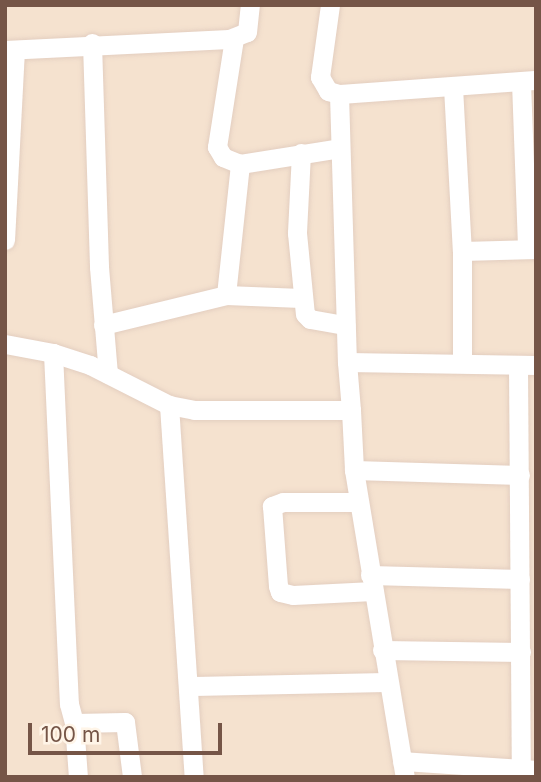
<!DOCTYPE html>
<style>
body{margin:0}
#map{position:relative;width:541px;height:782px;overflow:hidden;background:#fdf1e1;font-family:Inter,sans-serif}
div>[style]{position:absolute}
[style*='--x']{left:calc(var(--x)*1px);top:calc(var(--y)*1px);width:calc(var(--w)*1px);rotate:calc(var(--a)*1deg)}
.residential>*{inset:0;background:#f5e2cf}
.roads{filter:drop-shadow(0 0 2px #e3cec0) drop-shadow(0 0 2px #e3cec0)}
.minor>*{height:19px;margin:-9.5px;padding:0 9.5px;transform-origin:9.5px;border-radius:9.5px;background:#fff}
span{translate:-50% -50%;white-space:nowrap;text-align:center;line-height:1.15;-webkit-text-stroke:6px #fff5e8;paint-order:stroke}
.frame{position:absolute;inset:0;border:7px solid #755547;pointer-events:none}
.scale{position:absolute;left:28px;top:723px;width:194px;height:32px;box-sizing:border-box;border:4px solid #755547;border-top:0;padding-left:9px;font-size:21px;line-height:24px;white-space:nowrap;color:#755547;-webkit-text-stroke:5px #fff5e8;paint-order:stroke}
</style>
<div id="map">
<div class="residential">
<i style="clip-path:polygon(5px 5px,536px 5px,536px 777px,5px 777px)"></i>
</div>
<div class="roads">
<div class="minor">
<i style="--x:330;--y:5;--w:73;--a:97.9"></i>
<i style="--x:320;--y:77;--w:16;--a:60"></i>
<i style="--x:328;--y:91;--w:11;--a:15"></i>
<i style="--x:339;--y:94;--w:197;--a:-4.1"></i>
<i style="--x:92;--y:43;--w:224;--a:88.2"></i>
<i style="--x:99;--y:267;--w:107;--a:85.2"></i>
<i style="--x:5;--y:50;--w:224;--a:-2.8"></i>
<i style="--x:229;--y:39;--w:19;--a:-21"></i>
<i style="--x:247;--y:32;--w:27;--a:-84"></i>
<i style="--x:521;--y:82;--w:167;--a:87.9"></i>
<i style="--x:453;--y:87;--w:164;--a:86.9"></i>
<i style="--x:462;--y:251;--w:111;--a:90"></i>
<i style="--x:339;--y:94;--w:268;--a:88.3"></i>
<i style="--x:301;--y:153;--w:80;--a:92.9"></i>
<i style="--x:297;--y:233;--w:81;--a:84.4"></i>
<i style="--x:305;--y:314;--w:7;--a:45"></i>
<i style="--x:310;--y:319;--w:36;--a:10"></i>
<i style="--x:240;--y:164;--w:101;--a:-9.1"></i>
<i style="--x:5;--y:240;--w:190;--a:-87"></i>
<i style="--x:462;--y:251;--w:74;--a:-1.5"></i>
<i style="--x:226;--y:295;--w:132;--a:-83.9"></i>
<i style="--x:240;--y:164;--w:18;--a:-158"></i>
<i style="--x:223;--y:157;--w:12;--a:-121"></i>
<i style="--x:217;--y:147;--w:110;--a:-81.1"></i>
<i style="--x:103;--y:325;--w:127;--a:-13.7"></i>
<i style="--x:226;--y:295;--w:75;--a:2.3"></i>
<i style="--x:5;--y:344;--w:49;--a:10.6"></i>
<i style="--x:53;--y:353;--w:39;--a:18"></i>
<i style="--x:90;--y:365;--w:89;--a:26.9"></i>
<i style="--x:169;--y:405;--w:25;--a:11"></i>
<i style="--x:194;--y:410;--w:157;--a:0"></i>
<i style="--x:351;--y:410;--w:48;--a:-94.8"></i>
<i style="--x:347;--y:362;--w:189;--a:0.9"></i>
<i style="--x:53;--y:353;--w:351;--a:87.4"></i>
<i style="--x:69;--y:704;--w:20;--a:75"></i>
<i style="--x:74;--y:723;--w:51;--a:-1.1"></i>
<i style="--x:125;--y:722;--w:55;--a:82.7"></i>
<i style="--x:518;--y:365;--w:404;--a:89.6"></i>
<i style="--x:169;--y:405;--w:373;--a:86.2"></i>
<i style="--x:351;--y:410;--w:60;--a:87.1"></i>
<i style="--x:354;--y:470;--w:166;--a:1.7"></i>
<i style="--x:354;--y:470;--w:311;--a:80.6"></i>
<i style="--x:356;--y:502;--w:73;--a:180"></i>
<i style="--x:283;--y:502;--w:12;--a:160"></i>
<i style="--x:272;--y:506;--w:80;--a:85.7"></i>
<i style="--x:278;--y:586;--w:6;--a:72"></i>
<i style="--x:280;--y:592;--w:13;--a:13"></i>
<i style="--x:293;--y:595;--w:80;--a:-2.9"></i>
<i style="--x:370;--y:575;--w:150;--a:1.5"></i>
<i style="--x:382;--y:650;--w:139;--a:0.8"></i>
<i style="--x:191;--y:686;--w:197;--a:-1.2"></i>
<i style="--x:74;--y:723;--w:54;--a:85.8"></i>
<i style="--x:402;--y:761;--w:134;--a:3.8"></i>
</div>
</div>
<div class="frame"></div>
<div class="scale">100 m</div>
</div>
